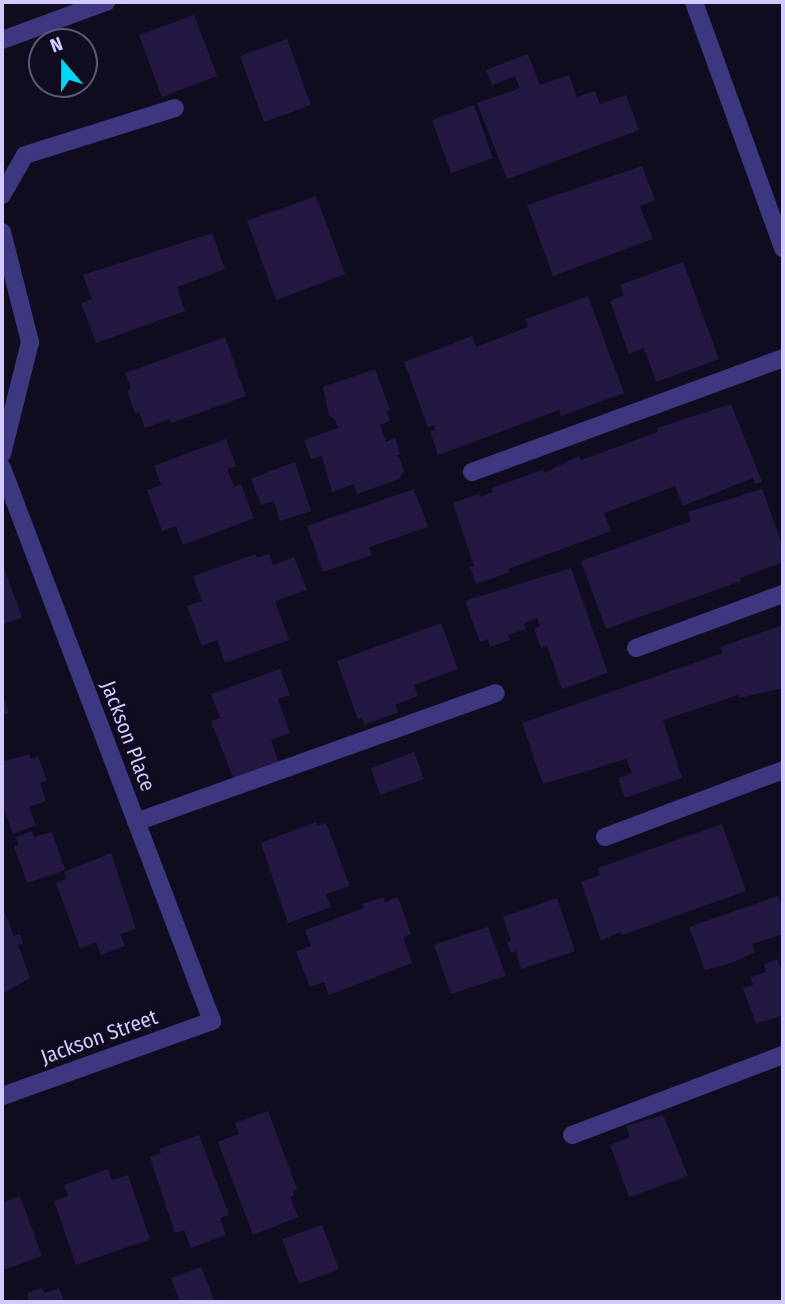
<!DOCTYPE html>
<style>
body{margin:0}
#map{position:relative;width:785px;height:1304px;overflow:hidden;background:#100c20;font-family:"Fira Sans Condensed",sans-serif}
div>[style]{position:absolute}
[style*='--x']{left:calc(var(--x)*1px);top:calc(var(--y)*1px);width:calc(var(--w)*1px);rotate:calc(var(--a)*1deg)}
.building>*{inset:0;background:#221841}
.service>*{height:18px;margin:-9px;padding:0 9px;transform-origin:9px;border-radius:9px;background:#3c377f}
.minor>*{height:18px;margin:-9px;padding:0 9px;transform-origin:9px;border-radius:9px;background:#3c377f}
.tertiary>*{height:18px;margin:-9px;padding:0 9px;transform-origin:9px;border-radius:9px;background:#3c377f}
span{translate:-50% -50%;white-space:nowrap;text-align:center;line-height:1.15;-webkit-text-stroke:5px #100c20;paint-order:stroke}
.street-label{font-size:21px;color:#d3cbff}
.frame{position:absolute;inset:0;border:4px solid #d3cbff;pointer-events:none}
.north{position:absolute;left:28px;top:28px;width:70px;height:70px;box-sizing:border-box;background:#100c20;border:2px solid #5e5879;border-radius:50%;rotate:340deg;font-size:19px;font-weight:700;line-height:28px;text-align:center;color:#d3cbff}
.north::after{content:'';display:block;margin:auto;width:24px;height:32px;background:#00d5f6;clip-path:polygon(50% 0,100% 100%,50% 72%,0 100%)}
</style>
<div id="map">
<div class="building">
<i style="clip-path:polygon(194px 15px,217px 76px,162px 97px,139px 35px)"></i>
<i style="clip-path:polygon(287px 39px,311px 105px,264px 122px,240px 56px)"></i>
<i style="clip-path:polygon(528px 54px,540px 85px,569px 75px,577px 97px,595px 91px,600px 104px,626px 95px,639px 130px,507px 179px,477px 103px,520px 88px,515px 76px,492px 85px,486px 70px)"></i>
<i style="clip-path:polygon(474px 105px,493px 158px,451px 173px,432px 120px)"></i>
<i style="clip-path:polygon(642px 166px,655px 200px,640px 206px,653px 239px,553px 276px,527px 205px)"></i>
<i style="clip-path:polygon(316px 196px,345px 274px,276px 300px,247px 221px)"></i>
<i style="clip-path:polygon(212px 233px,225px 269px,177px 287px,185px 311px,96px 343px,81px 303px,92px 299px,83px 275px)"></i>
<i style="clip-path:polygon(683px 262px,719px 359px,656px 382px,644px 348px,629px 354px,610px 301px,624px 295px,620px 285px)"></i>
<i style="clip-path:polygon(588px 296px,624px 393px,561px 416px,559px 410px,438px 455px,430px 431px,435px 430px,434px 425px,428px 427px,404px 362px,472px 336px,476px 347px,528px 327px,526px 319px)"></i>
<i style="clip-path:polygon(225px 337px,246px 396px,171px 423px,170px 419px,145px 428px,139px 412px,135px 413px,127px 391px,131px 389px,125px 373px)"></i>
<i style="clip-path:polygon(375px 369px,390px 410px,386px 411px,390px 421px,380px 425px,386px 442px,395px 438px,400px 454px,394px 456px,399px 457px,404px 471px,399px 479px,357px 494px,354px 484px,332px 492px,322px 456px,311px 459px,304px 440px,338px 428px,335px 419px,329px 416px,323px 387px)"></i>
<i style="clip-path:polygon(731px 404px,762px 482px,755px 484px,753px 478px,683px 506px,675px 486px,604px 513px,611px 531px,508px 569px,510px 572px,476px 584px,470px 567px,474px 566px,453px 503px,478px 494px,480px 497px,493px 492px,492px 488px,542px 470px,544px 473px,579px 456px,581px 460px,658px 432px,657px 428px)"></i>
<i style="clip-path:polygon(226px 439px,236px 466px,227px 469px,234px 487px,241px 484px,254px 518px,183px 545px,176px 526px,162px 531px,147px 490px,161px 485px,154px 466px)"></i>
<i style="clip-path:polygon(295px 462px,311px 511px,280px 521px,274px 501px,261px 505px,251px 479px)"></i>
<i style="clip-path:polygon(414px 489px,428px 527px,369px 547px,372px 555px,323px 572px,307px 526px)"></i>
<i style="clip-path:polygon(762px 489px,783px 547px,783px 562px,740px 578px,741px 581px,606px 629px,581px 561px,691px 521px,688px 512px)"></i>
<i style="clip-path:polygon(256px 554px,257px 558px,269px 554px,273px 565px,294px 557px,307px 590px,275px 601px,289px 640px,225px 663px,217px 640px,202px 646px,187px 606px,202px 601px,193px 576px)"></i>
<i style="clip-path:polygon(2px 563px,22px 617px,2px 625px)"></i>
<i style="clip-path:polygon(571px 568px,608px 673px,562px 689px,547px 646px,541px 648px,534px 629px,540px 626px,537px 618px,524px 623px,526px 629px,508px 635px,510px 640px,490px 647px,488px 639px,480px 642px,465px 601px)"></i>
<i style="clip-path:polygon(441px 623px,458px 669px,414px 685px,418px 696px,395px 705px,398px 712px,364px 725px,362px 718px,358px 719px,337px 661px)"></i>
<i style="clip-path:polygon(783px 625px,783px 688px,739px 698px,738px 695px,663px 720px,682px 778px,625px 798px,618px 778px,632px 773px,626px 759px,543px 784px,522px 723px,723px 653px,720px 647px)"></i>
<i style="clip-path:polygon(280px 669px,290px 695px,278px 699px,290px 733px,271px 740px,279px 764px,234px 780px,211px 721px,220px 718px,211px 694px)"></i>
<i style="clip-path:polygon(2px 693px,9px 713px,2px 716px)"></i>
<i style="clip-path:polygon(414px 752px,424px 779px,380px 795px,371px 768px)"></i>
<i style="clip-path:polygon(29px 754px,31px 759px,38px 756px,47px 781px,40px 783px,46px 801px,29px 807px,36px 825px,13px 834px,2px 804px,2px 762px)"></i>
<i style="clip-path:polygon(316px 822px,317px 826px,326px 823px,350px 886px,326px 894px,331px 907px,288px 923px,261px 843px)"></i>
<i style="clip-path:polygon(722px 824px,746px 891px,622px 935px,621px 932px,601px 940px,581px 882px,600px 875px,598px 868px)"></i>
<i style="clip-path:polygon(32px 831px,34px 837px,52px 832px,65px 870px,27px 883px,14px 846px,19px 845px,16px 837px)"></i>
<i style="clip-path:polygon(111px 853px,136px 929px,120px 934px,125px 946px,101px 955px,96px 942px,80px 948px,56px 883px,66px 879px,64px 872px)"></i>
<i style="clip-path:polygon(778px 896px,783px 910px,783px 934px,752px 944px,755px 952px,734px 962px,705px 970px,689px 927px)"></i>
<i style="clip-path:polygon(383px 897px,385px 902px,398px 897px,411px 934px,403px 937px,412px 963px,329px 995px,324px 982px,310px 987px,296px 951px,311px 946px,305px 930px,364px 908px,362px 904px)"></i>
<i style="clip-path:polygon(557px 898px,575px 951px,521px 969px,516px 951px,511px 953px,507px 942px,511px 941px,503px 917px)"></i>
<i style="clip-path:polygon(2px 906px,14px 936px,20px 934px,23px 944px,18px 945px,30px 978px,2px 994px)"></i>
<i style="clip-path:polygon(488px 927px,506px 976px,451px 994px,434px 945px)"></i>
<i style="clip-path:polygon(777px 959px,780px 967px,783px 966px,783px 1015px,756px 1024px,743px 988px,753px 985px,751px 977px,766px 972px,764px 964px)"></i>
<i style="clip-path:polygon(268px 1111px,297px 1189px,293px 1191px,294px 1196px,290px 1197px,298px 1217px,253px 1235px,218px 1142px,239px 1134px,235px 1123px)"></i>
<i style="clip-path:polygon(663px 1115px,688px 1176px,629px 1197px,610px 1145px,630px 1137px,626px 1126px)"></i>
<i style="clip-path:polygon(199px 1135px,229px 1215px,220px 1218px,226px 1235px,191px 1248px,184px 1230px,175px 1233px,150px 1157px,161px 1153px,159px 1149px)"></i>
<i style="clip-path:polygon(108px 1169px,112px 1180px,128px 1175px,150px 1239px,76px 1265px,54px 1201px,68px 1196px,64px 1185px)"></i>
<i style="clip-path:polygon(20px 1196px,42px 1256px,3px 1270px,5px 1276px,2px 1277px,2px 1203px)"></i>
<i style="clip-path:polygon(322px 1225px,339px 1269px,299px 1284px,282px 1239px)"></i>
<i style="clip-path:polygon(201px 1267px,215px 1302px,180px 1302px,171px 1278px)"></i>
<i style="clip-path:polygon(42px 1288px,44px 1293px,59px 1288px,64px 1302px,23px 1302px,29px 1300px,27px 1293px)"></i>
</div>
<div class="service">
<i style="--x:2;--y:40;--w:111;--a:-20.1"></i>
<i style="--x:2;--y:195;--w:46;--a:-60.1"></i>
<i style="--x:25;--y:155;--w:157;--a:-17.4"></i>
<i style="--x:2;--y:232;--w:114;--a:75.7"></i>
<i style="--x:30;--y:342;--w:115;--a:104"></i>
<i style="--x:472;--y:472;--w:331;--a:-20.1"></i>
<i style="--x:636;--y:648;--w:157;--a:-20.2"></i>
<i style="--x:136;--y:822;--w:382;--a:-19.7"></i>
<i style="--x:605;--y:837;--w:190;--a:-20.6"></i>
<i style="--x:572;--y:1135;--w:226;--a:-20.8"></i>
</div>
<div class="minor">
<i style="--x:2;--y:468;--w:592;--a:69.21"></i>
<i style="--x:212;--y:1021;--w:223;--a:160.3"></i>
</div>
<div class="tertiary">
<i style="--x:694;--y:2;--w:262;--a:70.1"></i>
</div>
<div class="street-label">
<span style="left:128px;top:736px;rotate:69deg">Jackson Place</span>
<span style="left:99px;top:1037px;rotate:-20deg">Jackson Street</span>
</div>
<div class="frame"></div>
<div class="north">N</div>
</div>
